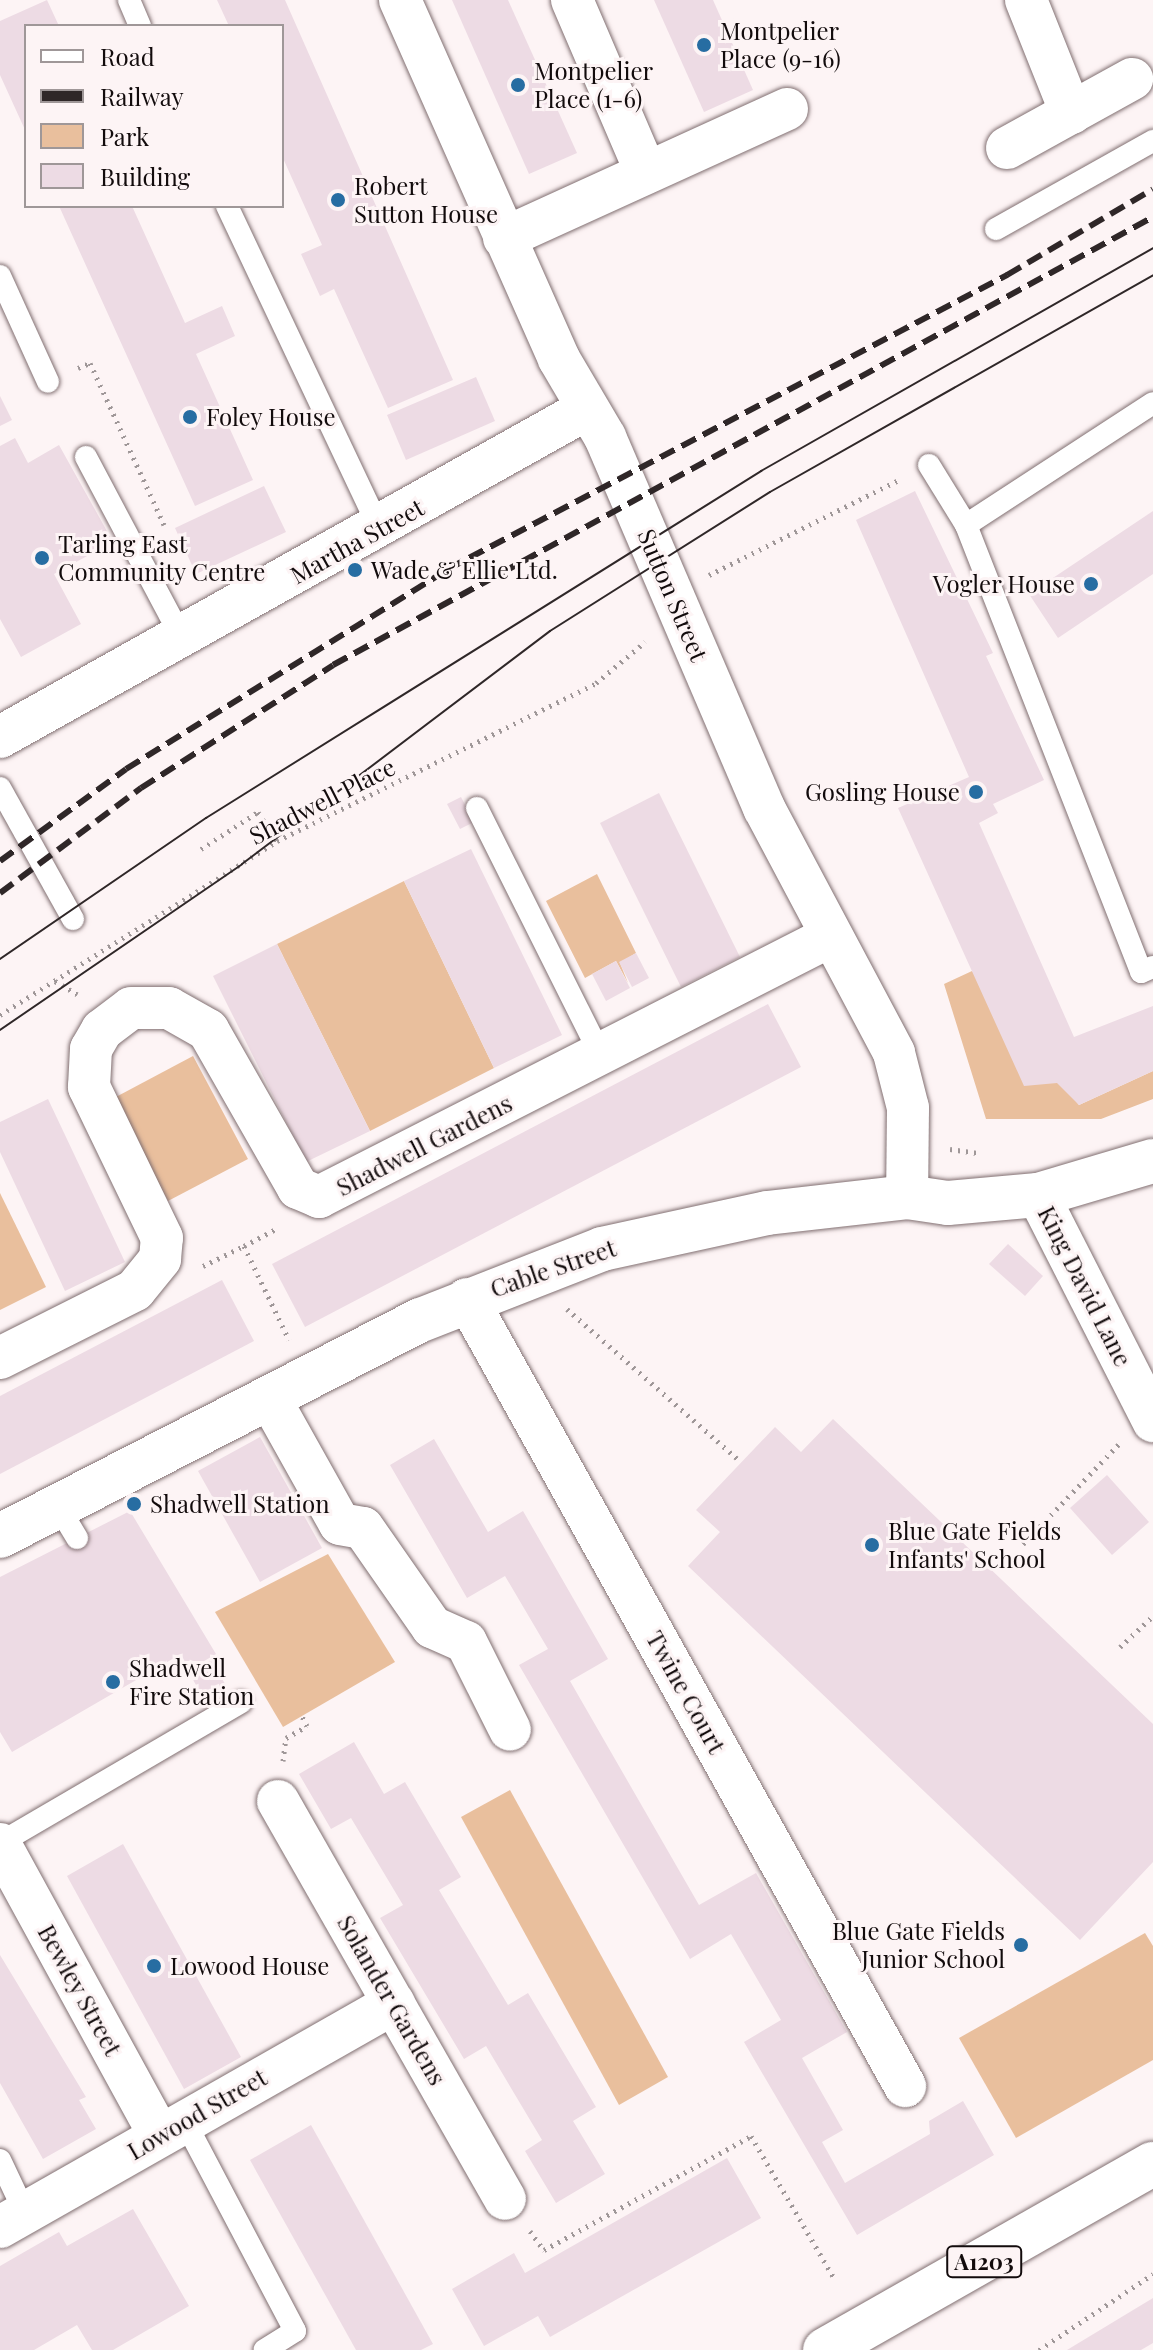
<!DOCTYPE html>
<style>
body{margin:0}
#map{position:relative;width:1153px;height:2350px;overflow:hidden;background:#fdf4f5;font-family:"Playfair Display",serif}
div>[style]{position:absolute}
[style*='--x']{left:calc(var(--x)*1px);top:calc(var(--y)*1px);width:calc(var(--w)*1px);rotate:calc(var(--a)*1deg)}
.green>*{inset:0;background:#e9bf9d}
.building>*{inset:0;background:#eddbe4}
.path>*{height:5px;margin-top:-2.5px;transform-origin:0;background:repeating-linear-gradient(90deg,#9f9798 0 2px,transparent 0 8px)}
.roads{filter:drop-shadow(0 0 2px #816f71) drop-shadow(0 0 2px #816f71)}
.service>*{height:22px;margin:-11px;padding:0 11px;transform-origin:11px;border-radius:11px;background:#fff}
.minor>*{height:42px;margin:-21px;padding:0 21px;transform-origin:21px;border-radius:21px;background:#fff}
.secondary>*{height:44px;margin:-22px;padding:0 22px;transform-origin:22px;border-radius:22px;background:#fff}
.trunk>*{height:44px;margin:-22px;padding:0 22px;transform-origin:22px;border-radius:22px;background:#fff}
.tram>*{height:2px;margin:-1px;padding:0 1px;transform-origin:1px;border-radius:1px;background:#2f2728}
.rail>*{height:6px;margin-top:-3px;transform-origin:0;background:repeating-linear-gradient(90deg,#2f2728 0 16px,transparent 0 24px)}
.dots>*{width:22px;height:22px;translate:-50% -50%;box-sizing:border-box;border:4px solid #fdf4f5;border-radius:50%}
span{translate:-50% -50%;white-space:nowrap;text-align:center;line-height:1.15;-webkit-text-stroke:6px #fdf4f5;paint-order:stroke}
.shield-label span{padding:2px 6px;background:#fdf4f5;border:2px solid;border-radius:6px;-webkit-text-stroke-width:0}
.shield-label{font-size:22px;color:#120b0c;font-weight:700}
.poi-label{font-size:24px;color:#120b0c}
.left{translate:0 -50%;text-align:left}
.right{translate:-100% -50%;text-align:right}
.street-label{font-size:24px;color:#120b0c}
.legend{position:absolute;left:24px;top:24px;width:260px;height:184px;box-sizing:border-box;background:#fdf4f5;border:2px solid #9f9798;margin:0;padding:10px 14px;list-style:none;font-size:24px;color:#120b0c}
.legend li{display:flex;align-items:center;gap:16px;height:40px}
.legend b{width:40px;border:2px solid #9f9798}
</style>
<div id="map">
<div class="green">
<i style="clip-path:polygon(597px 874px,636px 953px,620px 963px,628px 983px,616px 961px,585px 978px,546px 901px)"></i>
<i style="clip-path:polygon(404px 881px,494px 1068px,370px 1131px,277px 944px)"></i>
<i style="clip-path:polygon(972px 971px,1079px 1105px,1153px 1071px,1153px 1099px,1101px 1119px,986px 1119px,944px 984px)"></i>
<i style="clip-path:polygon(193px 1056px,248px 1159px,168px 1201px,114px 1098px)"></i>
<i style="clip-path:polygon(0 1193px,46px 1287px,0 1310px)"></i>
<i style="clip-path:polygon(328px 1554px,395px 1662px,283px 1727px,215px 1612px)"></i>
<i style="clip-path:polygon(510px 1790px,668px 2077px,619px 2105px,461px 1817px)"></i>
<i style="clip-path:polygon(1145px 1933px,1153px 1946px,1153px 2060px,1016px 2138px,959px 2038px)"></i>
</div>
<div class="building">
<i style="clip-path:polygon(47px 0,59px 26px,26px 26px,26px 132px,0 75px,0 21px)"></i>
<i style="clip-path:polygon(217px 0,285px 0,453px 380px,388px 408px,334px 289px,320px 296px,301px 254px,322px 245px,282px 156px,282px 26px,229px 26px)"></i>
<i style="clip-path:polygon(452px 0,508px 0,577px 153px,529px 174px)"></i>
<i style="clip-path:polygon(654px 0,713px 0,753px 90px,704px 112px)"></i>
<i style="clip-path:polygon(59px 206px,132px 206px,185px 323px,222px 306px,235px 336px,196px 354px,253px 480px,195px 506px)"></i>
<i style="clip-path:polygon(476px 377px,495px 421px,406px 460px,387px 415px)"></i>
<i style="clip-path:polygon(0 396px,12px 420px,0 426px)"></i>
<i style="clip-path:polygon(15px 438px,28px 463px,59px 445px,113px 542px,54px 574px,81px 624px,21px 657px,0 619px,0 446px)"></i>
<i style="clip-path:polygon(264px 486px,286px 532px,196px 574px,175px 528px)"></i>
<i style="clip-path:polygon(915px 491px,993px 653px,986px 656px,1044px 780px,993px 804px,998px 813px,979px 823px,1074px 1037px,1153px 1006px,1153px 1071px,1079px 1105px,1057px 1083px,1024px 1086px,898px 808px,969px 777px,856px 520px)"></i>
<i style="clip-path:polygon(1153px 511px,1153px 574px,1058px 638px,1029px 594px)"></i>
<i style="clip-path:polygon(659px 793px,740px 957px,681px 987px,600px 823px)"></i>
<i style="clip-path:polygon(461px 797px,474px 822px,460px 829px,447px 804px)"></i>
<i style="clip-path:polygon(471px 849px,562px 1035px,494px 1068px,404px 881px)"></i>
<i style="clip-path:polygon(277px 944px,370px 1131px,306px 1162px,213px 976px)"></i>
<i style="clip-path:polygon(636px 953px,649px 978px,632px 987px,619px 962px)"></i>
<i style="clip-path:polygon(616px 961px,630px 988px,606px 1001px,592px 974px)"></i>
<i style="clip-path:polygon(768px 1004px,801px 1067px,305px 1327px,272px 1264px)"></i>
<i style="clip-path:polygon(48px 1099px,125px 1262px,65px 1291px,0 1152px,0 1122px)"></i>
<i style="clip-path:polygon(1008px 1244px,1043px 1276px,1025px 1296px,989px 1264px)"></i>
<i style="clip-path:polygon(222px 1280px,254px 1341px,0 1474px,0 1396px)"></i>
<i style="clip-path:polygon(833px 1419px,1153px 1724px,1153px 1862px,1080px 1940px,688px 1566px,720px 1532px,696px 1510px,775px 1427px,801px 1452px)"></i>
<i style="clip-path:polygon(260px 1437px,322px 1548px,260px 1582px,198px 1471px)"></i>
<i style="clip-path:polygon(434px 1439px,488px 1532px,523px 1511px,608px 1659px,570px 1681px,699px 1905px,756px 1873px,847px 2032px,802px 2058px,843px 2130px,822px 2142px,845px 2183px,930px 2134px,929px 2121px,963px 2101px,994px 2155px,857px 2235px,744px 2042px,781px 2020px,731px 1934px,690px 1959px,519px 1665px,548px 1649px,505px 1576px,467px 1598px,390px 1465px)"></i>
<i style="clip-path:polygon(1107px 1475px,1149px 1522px,1112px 1555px,1070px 1508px)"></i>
<i style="clip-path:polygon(130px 1511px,216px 1654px,189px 1670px,181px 1654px,12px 1752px,0 1732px,0 1577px)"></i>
<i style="clip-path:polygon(211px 1660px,228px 1689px,206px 1702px,189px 1673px)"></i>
<i style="clip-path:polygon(354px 1742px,384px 1794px,405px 1782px,461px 1877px,439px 1890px,508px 2005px,528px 1993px,596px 2107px,573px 2121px,605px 2174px,556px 2203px,525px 2151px,542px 2140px,486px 2046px,464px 2059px,380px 1918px,403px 1905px,351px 1818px,331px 1829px,299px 1774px)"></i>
<i style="clip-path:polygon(123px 1844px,241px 2057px,184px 2089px,67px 1876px)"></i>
<i style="clip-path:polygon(0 1955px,86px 2097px,79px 2100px,96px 2129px,43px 2159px,0 2083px)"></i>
<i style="clip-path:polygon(311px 2125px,433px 2344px,421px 2350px,356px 2350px,250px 2160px)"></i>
<i style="clip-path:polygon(727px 2158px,761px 2218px,550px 2337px,538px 2316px,484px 2346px,452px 2289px,514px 2253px,525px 2273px)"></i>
<i style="clip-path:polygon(133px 2209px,189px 2306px,113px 2350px,92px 2350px,77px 2325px,34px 2350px,0 2350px,0 2266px,59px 2232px,67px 2246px)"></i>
<i style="clip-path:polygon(1153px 2298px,1153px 2343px,1141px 2350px,1067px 2350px)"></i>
</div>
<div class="path">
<i style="--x:78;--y:368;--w:13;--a:-23"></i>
<i style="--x:90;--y:363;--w:178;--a:65.4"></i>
<i style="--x:709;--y:575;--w:215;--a:-26.6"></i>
<i style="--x:201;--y:849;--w:68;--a:-33"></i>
<i style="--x:258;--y:812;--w:35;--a:57"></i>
<i style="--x:55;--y:981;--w:26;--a:31"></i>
<i style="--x:0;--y:1015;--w:327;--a:-32.1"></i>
<i style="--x:277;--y:841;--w:356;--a:-26.3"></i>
<i style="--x:596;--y:683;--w:64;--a:-39.9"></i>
<i style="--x:950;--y:1149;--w:30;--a:8"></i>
<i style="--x:244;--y:1246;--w:38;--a:-28"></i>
<i style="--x:203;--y:1266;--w:46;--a:-26"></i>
<i style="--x:244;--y:1246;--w:104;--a:64.4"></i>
<i style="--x:567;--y:1309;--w:227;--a:41.3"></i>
<i style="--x:1023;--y:1544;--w:139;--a:-46.2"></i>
<i style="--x:1120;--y:1647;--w:45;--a:-43.2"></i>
<i style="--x:283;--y:1761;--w:23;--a:-83"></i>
<i style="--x:286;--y:1738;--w:24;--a:-30"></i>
<i style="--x:307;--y:1726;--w:11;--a:-117"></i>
<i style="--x:530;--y:2231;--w:24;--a:54"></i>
<i style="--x:544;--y:2250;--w:236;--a:-28.8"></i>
<i style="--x:751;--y:2136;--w:164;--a:59.7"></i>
<i style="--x:1039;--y:2350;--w:137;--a:-33.7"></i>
</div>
<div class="roads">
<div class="service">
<i style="--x:129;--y:0;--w:28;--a:67"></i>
<i style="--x:227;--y:206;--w:355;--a:64.7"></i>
<i style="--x:996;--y:229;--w:180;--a:-29.3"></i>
<i style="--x:0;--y:276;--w:116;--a:65.6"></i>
<i style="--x:86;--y:457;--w:207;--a:62.1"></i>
<i style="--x:929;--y:465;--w:70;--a:58.3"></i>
<i style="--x:966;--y:525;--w:480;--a:68.6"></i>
<i style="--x:1141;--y:972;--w:13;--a:-23"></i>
<i style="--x:966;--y:525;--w:223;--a:-33.1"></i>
<i style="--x:0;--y:788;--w:150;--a:60.9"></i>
<i style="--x:477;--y:808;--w:275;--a:63.4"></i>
<i style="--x:59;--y:1508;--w:35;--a:59"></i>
<i style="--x:0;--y:1843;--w:279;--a:-30.3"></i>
<i style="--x:185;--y:2122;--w:236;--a:62.2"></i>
<i style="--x:295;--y:2331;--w:36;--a:148"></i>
<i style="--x:0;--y:2160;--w:59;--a:64.7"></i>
</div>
<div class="minor">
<i style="--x:400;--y:0;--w:393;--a:66.1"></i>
<i style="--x:559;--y:359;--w:91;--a:59.5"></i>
<i style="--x:605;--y:437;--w:404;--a:66.8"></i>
<i style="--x:764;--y:808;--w:277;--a:62"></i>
<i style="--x:894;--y:1053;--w:57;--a:75.7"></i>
<i style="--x:908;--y:1108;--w:89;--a:90.6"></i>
<i style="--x:572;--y:0;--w:188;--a:66.8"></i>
<i style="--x:1026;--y:0;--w:122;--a:68.3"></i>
<i style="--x:1007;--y:148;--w:143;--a:-28.9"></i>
<i style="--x:504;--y:238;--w:311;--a:-24.5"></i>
<i style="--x:0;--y:737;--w:670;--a:-29.2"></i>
<i style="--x:1038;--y:1195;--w:254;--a:63"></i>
<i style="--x:467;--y:1299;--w:901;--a:60.9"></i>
<i style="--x:0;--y:1358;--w:151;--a:-26.7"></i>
<i style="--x:135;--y:1290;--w:40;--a:-51"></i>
<i style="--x:160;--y:1259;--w:21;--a:-85"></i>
<i style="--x:162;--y:1238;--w:168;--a:-115.8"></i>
<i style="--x:89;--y:1087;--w:38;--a:-87"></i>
<i style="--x:91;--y:1049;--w:22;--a:-60"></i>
<i style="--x:102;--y:1030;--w:36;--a:-37"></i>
<i style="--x:131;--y:1008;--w:38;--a:0"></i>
<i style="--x:169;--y:1008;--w:45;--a:29.4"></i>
<i style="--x:208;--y:1030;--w:182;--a:60.3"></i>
<i style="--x:298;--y:1188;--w:23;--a:23"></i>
<i style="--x:319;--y:1197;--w:570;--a:-27.01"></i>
<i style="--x:270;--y:1399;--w:143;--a:60.8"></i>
<i style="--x:340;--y:1524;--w:23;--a:10"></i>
<i style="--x:363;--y:1528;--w:121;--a:55.1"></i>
<i style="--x:432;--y:1627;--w:37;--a:24"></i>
<i style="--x:466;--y:1642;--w:98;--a:63.4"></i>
<i style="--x:278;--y:1801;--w:458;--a:60.3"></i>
<i style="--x:0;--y:1844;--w:332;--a:61.3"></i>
<i style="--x:0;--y:2227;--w:453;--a:-29.6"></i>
</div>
<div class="secondary">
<i style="--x:0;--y:1536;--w:473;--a:-27.2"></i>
<i style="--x:421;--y:1320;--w:194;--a:-21.4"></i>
<i style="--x:602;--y:1249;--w:169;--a:-12.3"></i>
<i style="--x:767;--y:1213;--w:141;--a:-6.5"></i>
<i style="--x:907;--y:1197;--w:41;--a:8.3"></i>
<i style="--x:948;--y:1203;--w:90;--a:-5.1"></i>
<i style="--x:1038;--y:1195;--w:120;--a:-16.5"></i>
</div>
<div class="trunk">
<i style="--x:825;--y:2350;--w:377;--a:-29.6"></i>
</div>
</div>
<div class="tram">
<i style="--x:0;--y:959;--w:250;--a:-34.4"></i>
<i style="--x:206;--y:818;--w:655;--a:-32.01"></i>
<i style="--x:761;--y:471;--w:451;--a:-29.6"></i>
<i style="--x:0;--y:1030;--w:293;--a:-34.4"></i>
<i style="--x:242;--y:864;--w:386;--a:-37.1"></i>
<i style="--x:550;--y:631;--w:260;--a:-32.3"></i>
<i style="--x:770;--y:492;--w:440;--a:-29.5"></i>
</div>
<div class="rail">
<i style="--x:0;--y:861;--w:156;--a:-36.1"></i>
<i style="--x:126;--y:769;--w:379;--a:-31.8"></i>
<i style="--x:448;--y:569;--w:632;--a:-27.74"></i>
<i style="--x:1007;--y:275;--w:169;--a:-30.5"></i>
<i style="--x:0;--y:893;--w:176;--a:-36.7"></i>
<i style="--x:141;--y:788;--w:228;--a:-32.6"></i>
<i style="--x:333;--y:665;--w:934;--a:-28.65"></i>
</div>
<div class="dots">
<i style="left:704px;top:45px;background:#276da2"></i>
<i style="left:518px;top:85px;background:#276da2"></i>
<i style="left:338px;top:200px;background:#276da2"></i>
<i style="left:190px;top:417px;background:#276da2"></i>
<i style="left:42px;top:558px;background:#276da2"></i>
<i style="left:355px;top:570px;background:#276da2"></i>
<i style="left:1091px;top:584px;background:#276da2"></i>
<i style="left:976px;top:792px;background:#276da2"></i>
<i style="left:134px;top:1504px;background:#276da2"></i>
<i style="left:872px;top:1545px;background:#276da2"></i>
<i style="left:113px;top:1682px;background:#276da2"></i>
<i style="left:1021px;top:1945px;background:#276da2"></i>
<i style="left:154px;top:1966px;background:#276da2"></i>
</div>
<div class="shield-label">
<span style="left:984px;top:2262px">A1203</span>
</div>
<div class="poi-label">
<span class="left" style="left:720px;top:45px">Montpelier<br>Place (9-16)</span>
<span class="left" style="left:534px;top:85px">Montpelier<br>Place (1-6)</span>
<span class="left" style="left:354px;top:200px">Robert<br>Sutton House</span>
<span class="left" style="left:206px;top:417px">Foley House</span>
<span class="left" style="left:58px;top:558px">Tarling East<br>Community Centre</span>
<span class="left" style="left:371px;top:570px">Wade &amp; Ellie Ltd.</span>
<span class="right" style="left:1075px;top:584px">Vogler House</span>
<span class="right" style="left:960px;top:792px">Gosling House</span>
<span class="left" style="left:150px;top:1504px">Shadwell Station</span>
<span class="left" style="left:888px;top:1545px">Blue Gate Fields<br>Infants' School</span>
<span class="left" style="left:129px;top:1682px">Shadwell<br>Fire Station</span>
<span class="right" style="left:1005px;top:1945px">Blue Gate Fields<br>Junior School</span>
<span class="left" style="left:170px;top:1966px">Lowood House</span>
</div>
<div class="street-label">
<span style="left:357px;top:541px;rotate:-29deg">Martha Street</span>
<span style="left:673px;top:595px;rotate:67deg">Sutton Street</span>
<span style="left:322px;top:801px;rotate:-27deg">Shadwell Place</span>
<span style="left:424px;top:1145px;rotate:-27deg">Shadwell Gardens</span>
<span style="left:553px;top:1268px;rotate:-19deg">Cable Street</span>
<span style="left:1085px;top:1286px;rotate:63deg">King David Lane</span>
<span style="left:686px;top:1692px;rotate:61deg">Twine Court</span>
<span style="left:80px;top:1990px;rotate:61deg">Bewley Street</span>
<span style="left:392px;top:2000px;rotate:60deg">Solander Gardens</span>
<span style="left:197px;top:2114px;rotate:-30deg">Lowood Street</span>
</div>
<ul class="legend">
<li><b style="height:10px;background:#fff"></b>Road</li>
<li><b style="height:10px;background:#2f2728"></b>Railway</li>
<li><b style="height:22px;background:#e9bf9d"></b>Park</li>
<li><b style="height:22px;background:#eddbe4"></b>Building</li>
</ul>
</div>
